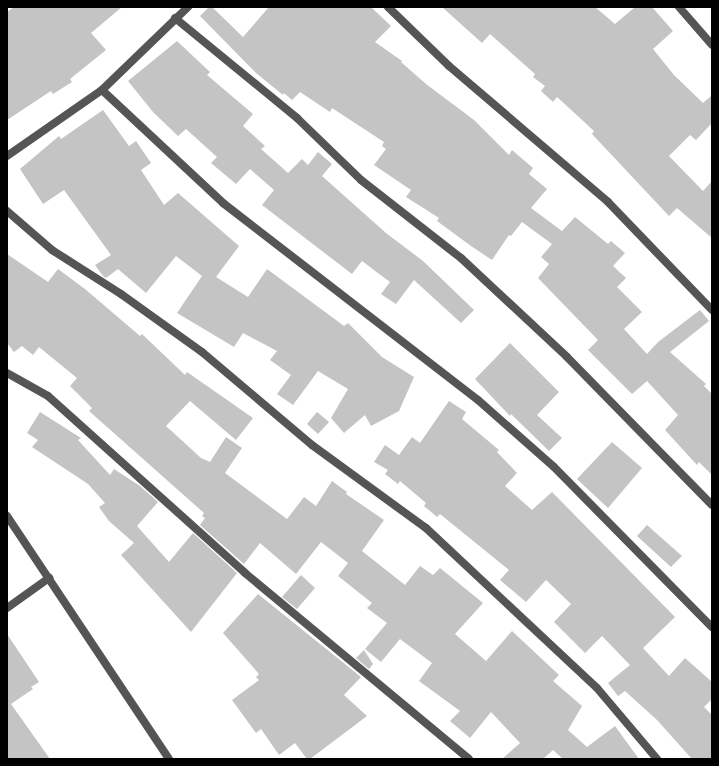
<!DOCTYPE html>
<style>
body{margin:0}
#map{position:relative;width:719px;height:766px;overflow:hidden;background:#fff;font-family:Mulish,sans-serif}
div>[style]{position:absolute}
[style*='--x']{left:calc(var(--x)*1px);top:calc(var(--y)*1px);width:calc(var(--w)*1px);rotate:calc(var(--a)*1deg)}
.building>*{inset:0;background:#c4c4c4}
.street>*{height:8px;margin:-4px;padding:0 4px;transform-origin:4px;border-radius:4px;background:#555}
span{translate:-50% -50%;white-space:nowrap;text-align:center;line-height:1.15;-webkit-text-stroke:3px #fff;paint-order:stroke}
.frame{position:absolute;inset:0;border:8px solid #000;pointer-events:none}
</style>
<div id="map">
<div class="building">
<i style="clip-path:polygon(14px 7px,122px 7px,91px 33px,106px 50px,70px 79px,72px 82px,53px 94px,51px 91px,7px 120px,7px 12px)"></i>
<i style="clip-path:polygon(209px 7px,212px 7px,243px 37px,269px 7px,371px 7px,391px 26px,375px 42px,402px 61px,401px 62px,426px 84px,474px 120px,509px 155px,512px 150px,533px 168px,529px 174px,547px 189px,531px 208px,562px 231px,575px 217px,608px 244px,611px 241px,625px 253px,613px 266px,626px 278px,617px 287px,642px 312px,624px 329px,647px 354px,658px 342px,700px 310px,709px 321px,670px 352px,706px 384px,704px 386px,712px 394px,712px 475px,699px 462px,697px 465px,665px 430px,678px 415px,647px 381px,632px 394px,588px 350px,598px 340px,538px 278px,549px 264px,541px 257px,552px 244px,522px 222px,511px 236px,509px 235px,492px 260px,471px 246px,437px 221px,439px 218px,406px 197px,411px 190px,374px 165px,386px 149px,382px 146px,384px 142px,332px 108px,330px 112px,300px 92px,292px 100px,284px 93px,283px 95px,256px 73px,200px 16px)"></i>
<i style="clip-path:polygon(442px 7px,595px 7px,615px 24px,635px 7px,652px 7px,673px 31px,653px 49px,674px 75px,703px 103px,712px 95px,712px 123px,696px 140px,690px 135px,669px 156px,703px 191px,712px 181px,712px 238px,677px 208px,669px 216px,592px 134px,594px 131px,557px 97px,553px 102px,541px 91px,545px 86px,533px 77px,535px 74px,490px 34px,482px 43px)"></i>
<i style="clip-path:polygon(177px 41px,210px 72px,207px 75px,253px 114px,243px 126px,265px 146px,261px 149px,288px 173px,302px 159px,308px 165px,318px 152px,332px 164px,322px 176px,386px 233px,423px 261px,474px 310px,461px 323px,414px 280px,396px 304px,381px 294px,390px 282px,362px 261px,352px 274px,262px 205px,274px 190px,250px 169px,236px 184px,211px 163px,217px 157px,186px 129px,178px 136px,153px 112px,128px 81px)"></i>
<i style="clip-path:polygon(103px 110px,129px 146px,136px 141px,151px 163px,141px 170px,164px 205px,178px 193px,239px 246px,216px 277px,248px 297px,267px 269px,344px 326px,348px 323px,382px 357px,414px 377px,399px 411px,371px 426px,365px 415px,344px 433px,331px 418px,348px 389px,318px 371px,293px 405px,277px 394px,291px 375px,270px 360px,277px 351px,243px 333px,234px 347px,177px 313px,202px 276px,176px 256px,146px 293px,118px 269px,106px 278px,103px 276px,95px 265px,111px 255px,64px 190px,43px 204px,20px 169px,59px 136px,61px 139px)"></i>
<i style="clip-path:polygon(7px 254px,48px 282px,58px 269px,85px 289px,140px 336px,142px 334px,185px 375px,187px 372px,253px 418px,236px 440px,190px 401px,166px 426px,201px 458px,210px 462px,226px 437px,242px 448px,225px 473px,287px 519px,304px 497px,316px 506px,332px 481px,347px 492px,346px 494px,384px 520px,362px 551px,405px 585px,420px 566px,433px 575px,440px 568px,483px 603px,455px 634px,486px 661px,512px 631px,559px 675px,553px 681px,582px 706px,568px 730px,587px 747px,615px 726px,639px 759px,563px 759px,553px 750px,543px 759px,502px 759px,520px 743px,491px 712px,470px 738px,450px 721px,460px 711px,419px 681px,432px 663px,400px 639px,381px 662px,365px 649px,387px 623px,367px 608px,372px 603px,338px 576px,348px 563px,321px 542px,296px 574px,260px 543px,244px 564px,200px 525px,205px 518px,202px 516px,204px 513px,89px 411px,92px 408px,70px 386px,77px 378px,39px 347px,33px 355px,22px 346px,14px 352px,7px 343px)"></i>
<i style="clip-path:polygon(510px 343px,559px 392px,537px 415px,562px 438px,549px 451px,511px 414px,510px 416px,475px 379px)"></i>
<i style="clip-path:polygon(449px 401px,466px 412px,462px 419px,499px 450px,497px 452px,517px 473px,505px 486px,532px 510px,552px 492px,675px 617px,643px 648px,669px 676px,685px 658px,712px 682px,712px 699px,704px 707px,712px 715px,712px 759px,692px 759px,657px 720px,625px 691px,618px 696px,608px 683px,630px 665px,602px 636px,585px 653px,554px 622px,571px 604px,546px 580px,526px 602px,500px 580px,509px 570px,440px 514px,437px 517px,424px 506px,426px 503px,400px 481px,398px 484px,385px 474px,388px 470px,374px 462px,385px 445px,399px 455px,412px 437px,420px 443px)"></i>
<i style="clip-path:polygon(40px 412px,81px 438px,78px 440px,110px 475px,114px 469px,140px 486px,158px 502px,137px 526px,169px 562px,193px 533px,237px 573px,191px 632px,121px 555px,134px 543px,109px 521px,99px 507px,105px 503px,88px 484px,32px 447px,38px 440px,27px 433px)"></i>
<i style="clip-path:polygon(317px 412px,329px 422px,318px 434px,307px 424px)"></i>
<i style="clip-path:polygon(612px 442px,642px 468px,608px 508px,577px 479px)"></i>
<i style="clip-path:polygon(647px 525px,682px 556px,671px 567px,637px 536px)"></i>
<i style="clip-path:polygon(301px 575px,315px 588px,297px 609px,282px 597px)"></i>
<i style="clip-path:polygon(258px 594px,361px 677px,344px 695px,367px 716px,310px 759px,307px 759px,295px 743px,279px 755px,261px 729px,256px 733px,232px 700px,259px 680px,256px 677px,259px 674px,223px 633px)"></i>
<i style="clip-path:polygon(7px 634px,39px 682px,31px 687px,33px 689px,11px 704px,50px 759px,7px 759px)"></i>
<i style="clip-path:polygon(364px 650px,373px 664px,369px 669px,356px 658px)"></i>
</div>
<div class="street">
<i style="--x:388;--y:7;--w:85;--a:44"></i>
<i style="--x:449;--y:66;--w:209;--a:40.5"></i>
<i style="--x:608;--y:202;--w:150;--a:46.1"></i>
<i style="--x:679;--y:7;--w:50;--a:49"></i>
<i style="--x:175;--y:18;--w:158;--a:39.3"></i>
<i style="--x:297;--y:118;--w:89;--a:44.1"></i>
<i style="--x:361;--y:180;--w:127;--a:38"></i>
<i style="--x:461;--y:258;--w:145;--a:43"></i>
<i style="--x:567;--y:357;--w:207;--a:45.6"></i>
<i style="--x:102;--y:90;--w:166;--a:43"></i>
<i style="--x:223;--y:203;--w:322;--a:37.7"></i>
<i style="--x:478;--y:400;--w:101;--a:41.4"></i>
<i style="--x:554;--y:467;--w:225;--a:45.4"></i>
<i style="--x:7;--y:156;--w:116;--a:-34.8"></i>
<i style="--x:102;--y:90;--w:120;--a:-44"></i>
<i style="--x:7;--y:211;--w:60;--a:40.9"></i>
<i style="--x:52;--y:250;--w:82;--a:32.5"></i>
<i style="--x:121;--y:294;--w:100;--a:35.6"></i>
<i style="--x:202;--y:352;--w:144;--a:40.2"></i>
<i style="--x:312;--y:445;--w:141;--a:36.1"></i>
<i style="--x:426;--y:528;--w:234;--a:43.1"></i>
<i style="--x:597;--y:688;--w:93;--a:49.8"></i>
<i style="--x:7;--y:373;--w:47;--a:29.3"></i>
<i style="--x:48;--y:396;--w:265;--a:41.9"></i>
<i style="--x:245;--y:573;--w:291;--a:39.7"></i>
<i style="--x:7;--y:516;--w:292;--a:56.3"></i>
<i style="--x:7;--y:608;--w:52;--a:-35.5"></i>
</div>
<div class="frame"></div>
</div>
